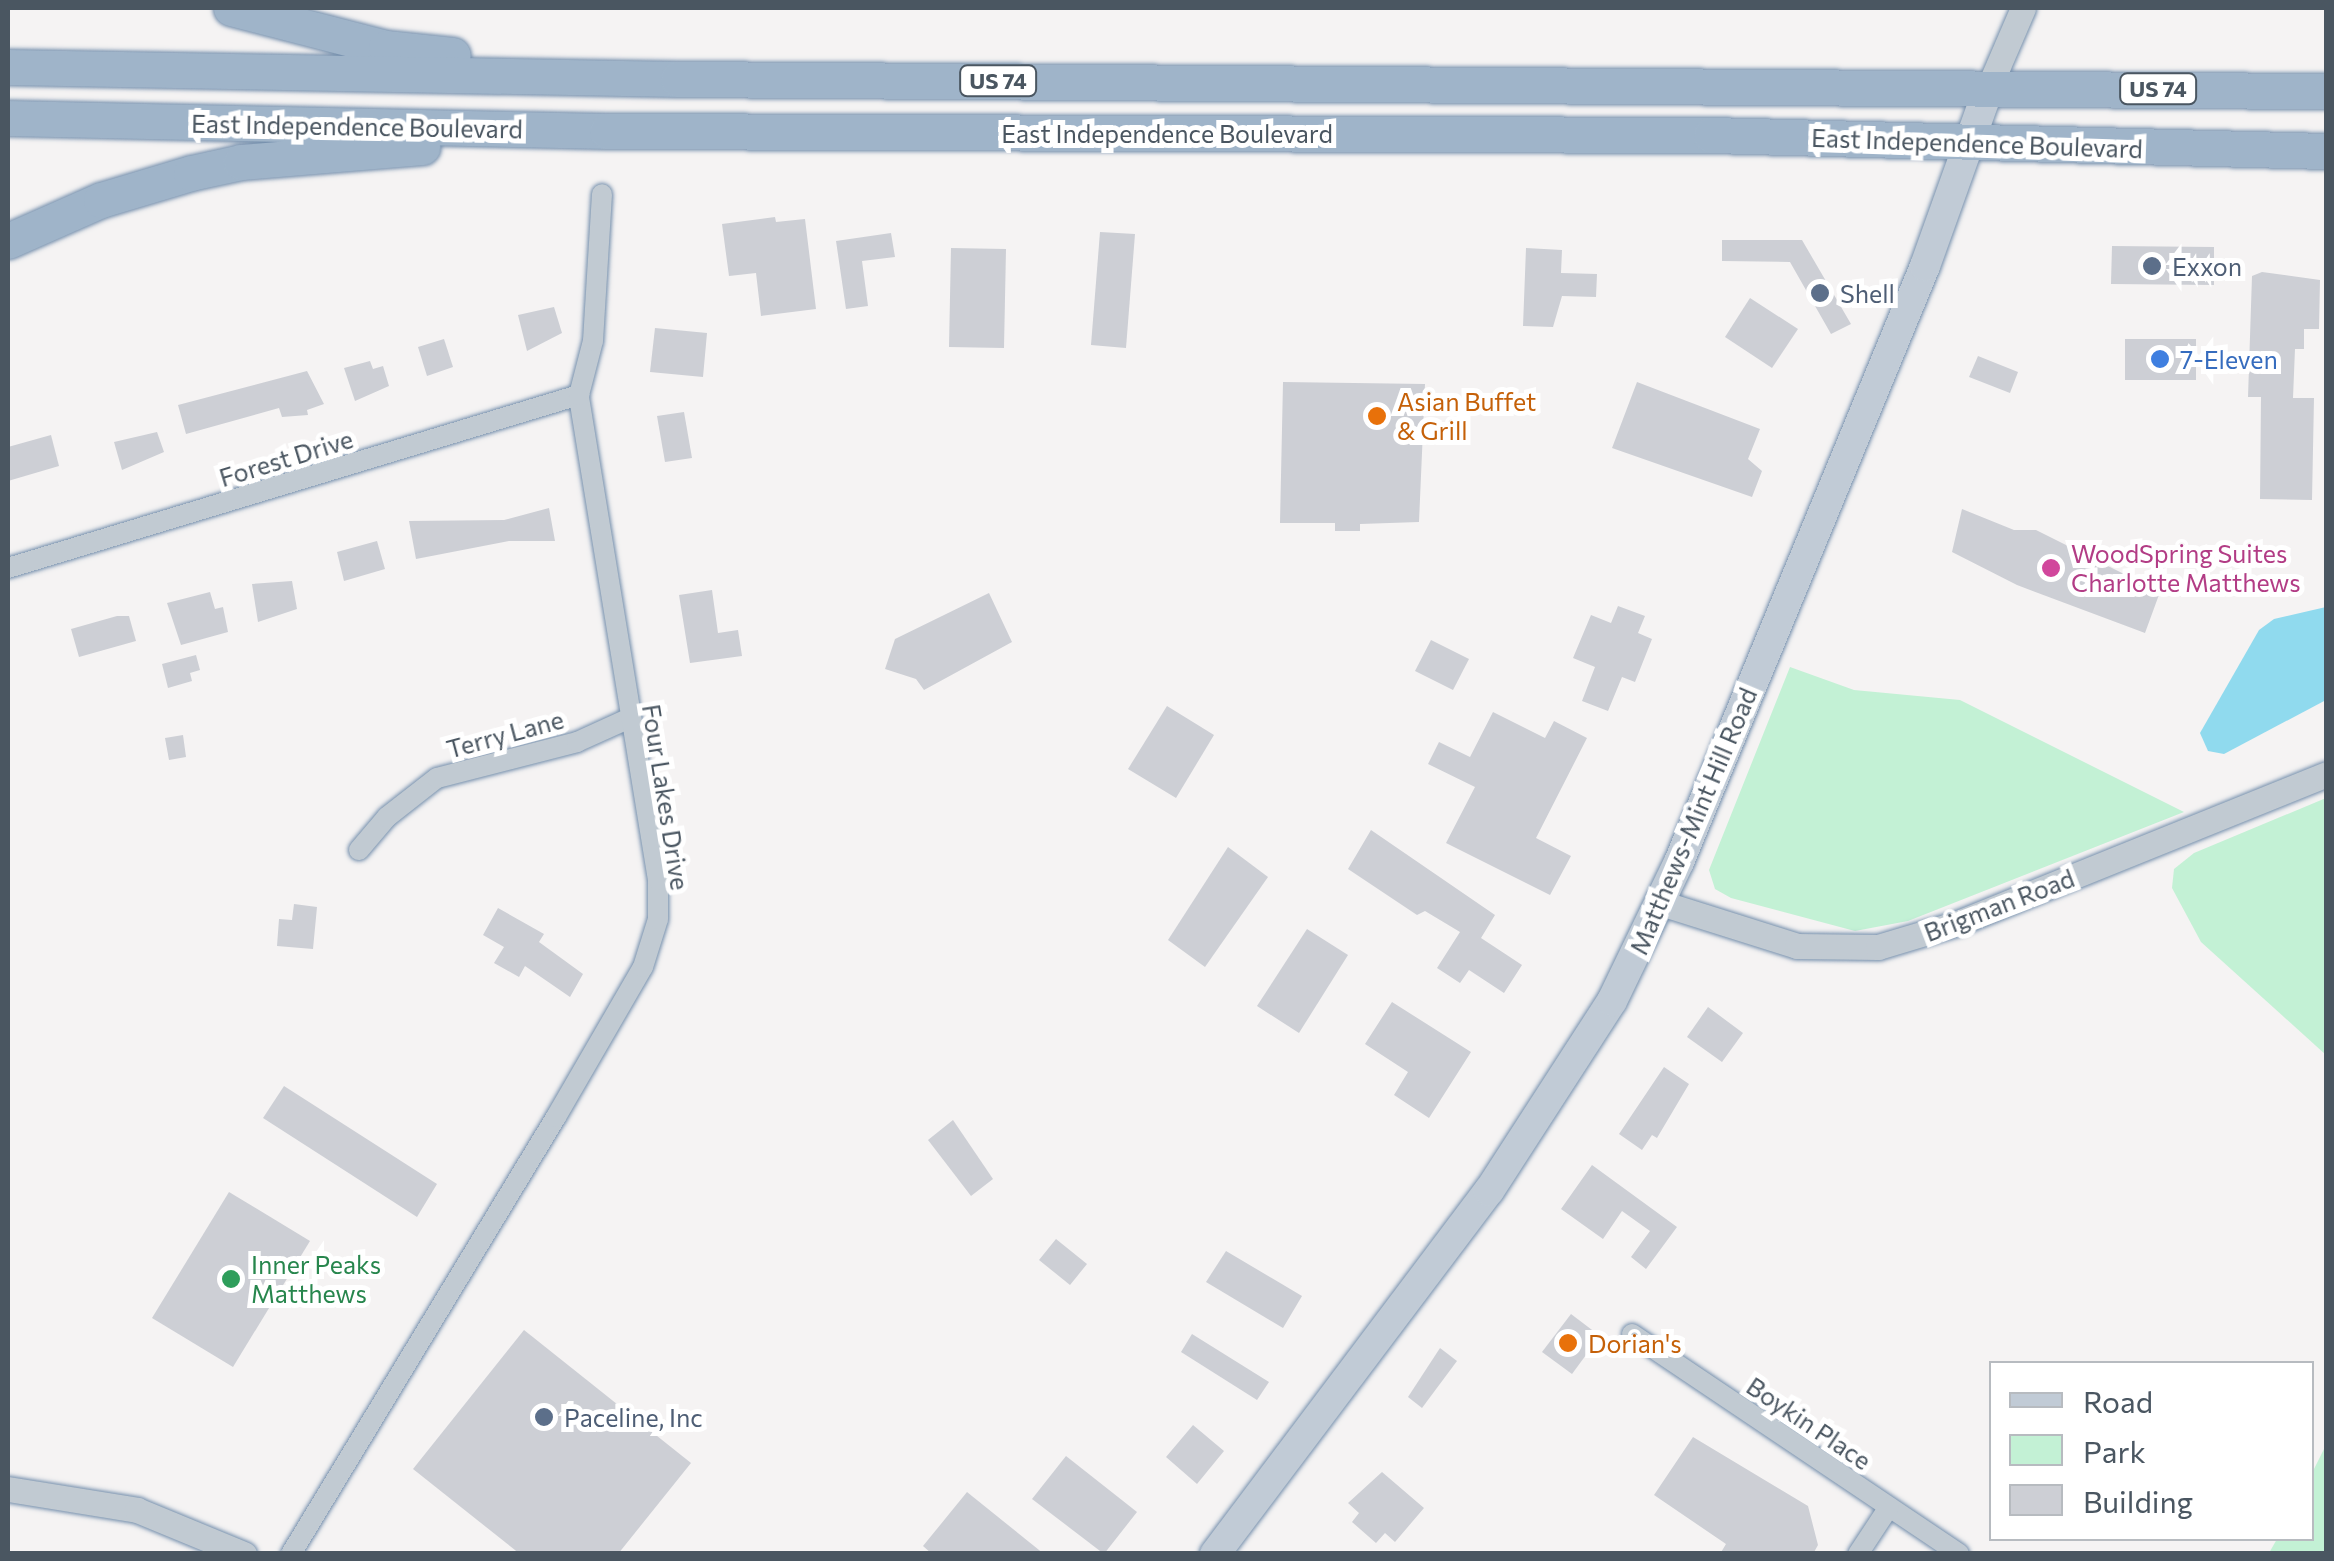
<!DOCTYPE html>
<style>
body{margin:0}
#map{position:relative;width:2334px;height:1561px;overflow:hidden;background:#f5f3f3;font-family:Commissioner,sans-serif}
div>[style]{position:absolute}
[style*='--x']{left:calc(var(--x)*1px);top:calc(var(--y)*1px);width:calc(var(--w)*1px);rotate:calc(var(--a)*1deg)}
.green>*{inset:0;background:#c3f1d5}
.water>*{inset:0;background:#90daee}
.building>*{inset:0;background:#cdcfd5}
.roads{filter:drop-shadow(0 0 2px #7690ad) drop-shadow(0 0 2px #7690ad)}
.minor>*{height:20px;margin:-10px;padding:0 10px;transform-origin:10px;border-radius:10px;background:#c1cad2}
.tertiary>*{height:25px;margin:-12.5px;padding:0 12.5px;transform-origin:12.5px;border-radius:12.5px;background:#c1cad2}
.secondary>*{height:30px;margin:-15px;padding:0 15px;transform-origin:15px;border-radius:15px;background:#c1cbd6}
.trunk>*{height:35px;margin:-17.5px;padding:0 17.5px;transform-origin:17.5px;border-radius:17.5px;background:#9fb4c9}
.dots>*{width:28px;height:28px;translate:-50% -50%;box-sizing:border-box;border:5px solid #fff;border-radius:50%}
span{translate:-50% -50%;white-space:nowrap;text-align:center;line-height:1.15;-webkit-text-stroke:10px #fff;paint-order:stroke}
.shield-label span{padding:2px 8px;background:#fff;border:2px solid;border-radius:8px;-webkit-text-stroke-width:0}
.shield-label{font-size:22px;color:#4a5661;font-weight:700}
.street-label{font-size:25px;color:#4a5661}
.service-label{font-size:25px;color:#4e5e75}
.left{translate:0 -50%;text-align:left}
.shop-label{font-size:25px;color:#366cbe}
.food-label{font-size:25px;color:#c56008}
.hotel-label{font-size:25px;color:#b23c85}
.leisure-label{font-size:25px;color:#27864d}
.frame{position:absolute;inset:0;border:10px solid #4a5661;pointer-events:none}
.legend{position:absolute;left:1989px;top:1361px;width:325px;height:180px;box-sizing:border-box;background:#fff;border:2px solid #b7bbc0;margin:0;padding:12px 18px;list-style:none;font-size:30px;color:#4a5661}
.legend li{display:flex;align-items:center;gap:20px;height:50px}
.legend b{width:50px;border:2px solid #b7bbc0}
</style>
<div id="map">
<div class="green">
<i style="clip-path:polygon(1790px 667px,1854px 690px,1960px 700px,2184px 812px,1908px 921px,1855px 931px,1731px 898px,1715px 889px,1709px 870px)"></i>
<i style="clip-path:polygon(2326px 798px,2326px 1055px,2201px 942px,2172px 888px,2174px 869px,2194px 853px)"></i>
<i style="clip-path:polygon(2326px 1445px,2326px 1553px,2269px 1553px,2277px 1539px,2312px 1538px,2312px 1473px)"></i>
</div>
<div class="water">
<i style="clip-path:polygon(2326px 607px,2326px 700px,2224px 754px,2208px 751px,2200px 733px,2259px 630px,2274px 619px)"></i>
</div>
<div class="building">
<i style="clip-path:polygon(775px 217px,776px 222px,805px 219px,816px 309px,761px 316px,756px 273px,729px 276px,722px 224px)"></i>
<i style="clip-path:polygon(1100px 232px,1135px 234px,1126px 348px,1091px 345px)"></i>
<i style="clip-path:polygon(891px 233px,895px 257px,862px 261px,868px 306px,846px 309px,836px 241px)"></i>
<i style="clip-path:polygon(1722px 240px,1802px 240px,1851px 324px,1831px 334px,1790px 262px,1722px 261px)"></i>
<i style="clip-path:polygon(2112px 246px,2214px 247px,2214px 285px,2111px 284px)"></i>
<i style="clip-path:polygon(951px 248px,1006px 249px,1004px 348px,949px 347px)"></i>
<i style="clip-path:polygon(1526px 248px,1562px 250px,1561px 273px,1597px 274px,1596px 297px,1562px 296px,1553px 327px,1523px 326px)"></i>
<i style="clip-path:polygon(2262px 272px,2320px 280px,2319px 329px,2304px 329px,2304px 349px,2295px 349px,2293px 398px,2314px 398px,2312px 500px,2260px 499px,2261px 397px,2248px 397px,2252px 276px)"></i>
<i style="clip-path:polygon(1750px 298px,1798px 329px,1772px 368px,1725px 337px)"></i>
<i style="clip-path:polygon(554px 307px,562px 333px,527px 351px,518px 315px)"></i>
<i style="clip-path:polygon(655px 328px,707px 333px,703px 377px,650px 372px)"></i>
<i style="clip-path:polygon(444px 339px,453px 367px,427px 376px,418px 347px)"></i>
<i style="clip-path:polygon(2125px 339px,2196px 339px,2196px 380px,2125px 380px)"></i>
<i style="clip-path:polygon(1978px 356px,2018px 372px,2010px 393px,1969px 377px)"></i>
<i style="clip-path:polygon(370px 361px,373px 369px,383px 366px,389px 386px,355px 401px,344px 368px)"></i>
<i style="clip-path:polygon(307px 371px,324px 404px,307px 410px,308px 415px,282px 417px,279px 408px,186px 434px,178px 405px)"></i>
<i style="clip-path:polygon(1283px 382px,1425px 384px,1419px 522px,1360px 524px,1360px 531px,1335px 531px,1335px 523px,1280px 523px)"></i>
<i style="clip-path:polygon(1637px 382px,1760px 429px,1748px 459px,1762px 471px,1752px 497px,1612px 448px)"></i>
<i style="clip-path:polygon(684px 412px,692px 458px,665px 462px,657px 416px)"></i>
<i style="clip-path:polygon(157px 432px,164px 452px,122px 470px,114px 442px)"></i>
<i style="clip-path:polygon(51px 435px,59px 466px,8px 481px,8px 447px)"></i>
<i style="clip-path:polygon(549px 508px,555px 541px,509px 541px,416px 559px,409px 521px,504px 520px)"></i>
<i style="clip-path:polygon(1962px 509px,2014px 530px,2036px 530px,2160px 592px,2145px 633px,2017px 585px,1952px 552px)"></i>
<i style="clip-path:polygon(377px 541px,385px 569px,344px 581px,337px 552px)"></i>
<i style="clip-path:polygon(292px 581px,297px 609px,258px 622px,252px 584px)"></i>
<i style="clip-path:polygon(712px 590px,718px 633px,738px 630px,742px 656px,690px 663px,679px 595px)"></i>
<i style="clip-path:polygon(210px 592px,215px 609px,223px 607px,228px 632px,181px 645px,167px 603px)"></i>
<i style="clip-path:polygon(989px 593px,1012px 642px,924px 690px,916px 679px,885px 669px,895px 639px)"></i>
<i style="clip-path:polygon(1618px 606px,1645px 616px,1638px 633px,1652px 639px,1635px 682px,1622px 677px,1608px 711px,1582px 701px,1595px 667px,1573px 658px,1591px 615px,1611px 623px)"></i>
<i style="clip-path:polygon(117px 616px,129px 616px,136px 641px,79px 657px,71px 629px)"></i>
<i style="clip-path:polygon(1431px 640px,1469px 659px,1453px 690px,1415px 671px)"></i>
<i style="clip-path:polygon(196px 655px,200px 670px,190px 673px,192px 681px,168px 688px,162px 664px)"></i>
<i style="clip-path:polygon(1167px 706px,1214px 735px,1176px 798px,1128px 769px)"></i>
<i style="clip-path:polygon(1493px 712px,1545px 738px,1554px 721px,1587px 738px,1536px 838px,1571px 856px,1550px 895px,1446px 843px,1475px 787px,1428px 764px,1439px 742px,1470px 757px)"></i>
<i style="clip-path:polygon(183px 735px,186px 757px,169px 760px,165px 738px)"></i>
<i style="clip-path:polygon(1371px 830px,1495px 915px,1481px 938px,1522px 965px,1504px 993px,1469px 970px,1460px 983px,1437px 968px,1460px 932px,1425px 911px,1417px 915px,1348px 869px)"></i>
<i style="clip-path:polygon(1228px 847px,1268px 877px,1205px 967px,1168px 940px)"></i>
<i style="clip-path:polygon(294px 904px,317px 907px,313px 949px,277px 946px,279px 919px,292px 920px)"></i>
<i style="clip-path:polygon(498px 908px,544px 934px,539px 942px,583px 974px,570px 997px,525px 966px,519px 977px,494px 963px,504px 947px,483px 935px)"></i>
<i style="clip-path:polygon(1307px 929px,1348px 955px,1299px 1033px,1257px 1006px)"></i>
<i style="clip-path:polygon(1392px 1002px,1471px 1052px,1429px 1118px,1394px 1095px,1408px 1072px,1365px 1044px)"></i>
<i style="clip-path:polygon(1708px 1007px,1743px 1033px,1722px 1062px,1687px 1037px)"></i>
<i style="clip-path:polygon(1664px 1067px,1689px 1084px,1657px 1138px,1652px 1135px,1642px 1150px,1619px 1134px)"></i>
<i style="clip-path:polygon(284px 1086px,437px 1184px,417px 1217px,263px 1118px)"></i>
<i style="clip-path:polygon(953px 1120px,993px 1179px,971px 1196px,928px 1140px)"></i>
<i style="clip-path:polygon(1592px 1165px,1677px 1227px,1646px 1269px,1631px 1257px,1650px 1231px,1622px 1211px,1603px 1239px,1561px 1209px)"></i>
<i style="clip-path:polygon(229px 1192px,310px 1241px,233px 1367px,152px 1318px)"></i>
<i style="clip-path:polygon(1056px 1239px,1087px 1264px,1070px 1285px,1039px 1260px)"></i>
<i style="clip-path:polygon(1226px 1251px,1302px 1296px,1283px 1328px,1206px 1282px)"></i>
<i style="clip-path:polygon(1571px 1314px,1600px 1336px,1572px 1374px,1542px 1352px)"></i>
<i style="clip-path:polygon(524px 1330px,691px 1463px,618px 1554px,520px 1554px,413px 1469px)"></i>
<i style="clip-path:polygon(1192px 1334px,1269px 1382px,1257px 1400px,1181px 1352px)"></i>
<i style="clip-path:polygon(1440px 1348px,1457px 1361px,1422px 1408px,1408px 1397px)"></i>
<i style="clip-path:polygon(1193px 1425px,1224px 1451px,1197px 1484px,1166px 1457px)"></i>
<i style="clip-path:polygon(1693px 1437px,1808px 1506px,1818px 1545px,1813px 1554px,1720px 1554px,1726px 1544px,1654px 1495px)"></i>
<i style="clip-path:polygon(1066px 1456px,1137px 1512px,1104px 1554px,1032px 1499px)"></i>
<i style="clip-path:polygon(1382px 1472px,1424px 1508px,1395px 1542px,1385px 1533px,1376px 1543px,1352px 1522px,1359px 1513px,1348px 1503px)"></i>
<i style="clip-path:polygon(967px 1492px,1044px 1554px,932px 1554px,923px 1546px)"></i>
</div>
<div class="roads">
<div class="minor">
<i style="--x:8;--y:568;--w:597;--a:-16.86"></i>
<i style="--x:359;--y:850;--w:43;--a:-49.7"></i>
<i style="--x:387;--y:817;--w:63;--a:-38"></i>
<i style="--x:437;--y:778;--w:145;--a:-14.4"></i>
<i style="--x:577;--y:742;--w:56;--a:-24.3"></i>
<i style="--x:1632;--y:1334;--w:394;--a:33.9"></i>
<i style="--x:291;--y:1554;--w:511;--a:-58.77"></i>
<i style="--x:556;--y:1117;--w:173;--a:-59.9"></i>
<i style="--x:643;--y:967;--w:50;--a:-72.6"></i>
<i style="--x:658;--y:919;--w:39;--a:-90"></i>
<i style="--x:658;--y:880;--w:491;--a:-99.3"></i>
<i style="--x:579;--y:395;--w:56;--a:-75.5"></i>
<i style="--x:593;--y:341;--w:147;--a:-86.5"></i>
<i style="--x:1858;--y:1554;--w:56;--a:-56.6"></i>
</div>
<div class="tertiary">
<i style="--x:1989;--y:87;--w:86;--a:-66.7"></i>
<i style="--x:1661;--y:903;--w:143;--a:17.5"></i>
<i style="--x:1797;--y:946;--w:81;--a:0.7"></i>
<i style="--x:1878;--y:947;--w:84;--a:-16.7"></i>
<i style="--x:1958;--y:923;--w:397;--a:-22"></i>
<i style="--x:8;--y:1489;--w:131;--a:9.2"></i>
<i style="--x:137;--y:1510;--w:116;--a:22.4"></i>
</div>
<div class="secondary">
<i style="--x:1215;--y:1554;--w:455;--a:-53"></i>
<i style="--x:1489;--y:1191;--w:226;--a:-57.1"></i>
<i style="--x:1612;--y:1001;--w:154;--a:-64.3"></i>
<i style="--x:1679;--y:862;--w:645;--a:-67.57"></i>
<i style="--x:1925;--y:266;--w:190;--a:-70.3"></i>
</div>
<div class="trunk">
<i style="--x:231;--y:8;--w:160;--a:14.5"></i>
<i style="--x:386;--y:48;--w:67;--a:6"></i>
<i style="--x:8;--y:67;--w:670;--a:1.03"></i>
<i style="--x:678;--y:79;--w:1648;--a:0.42"></i>
<i style="--x:8;--y:118;--w:599;--a:1.24"></i>
<i style="--x:607;--y:131;--w:1104;--a:0.21"></i>
<i style="--x:1711;--y:135;--w:615;--a:1.49"></i>
<i style="--x:8;--y:241;--w:102;--a:-23.8"></i>
<i style="--x:101;--y:200;--w:94;--a:-16.7"></i>
<i style="--x:191;--y:173;--w:51;--a:-12.4"></i>
<i style="--x:241;--y:162;--w:182;--a:-4.7"></i>
</div>
</div>
<div class="dots">
<i style="left:2152px;top:266px;background:#5c6f8a"></i>
<i style="left:1820px;top:293px;background:#5c6f8a"></i>
<i style="left:2160px;top:359px;background:#3f7fe0"></i>
<i style="left:1377px;top:416px;background:#e8710a"></i>
<i style="left:2051px;top:568px;background:#d1479c"></i>
<i style="left:231px;top:1279px;background:#2e9e5b"></i>
<i style="left:1568px;top:1343px;background:#e8710a"></i>
<i style="left:544px;top:1417px;background:#5c6f8a"></i>
</div>
<div class="shield-label">
<span style="left:998px;top:81px">US 74</span>
<span style="left:2158px;top:89px">US 74</span>
</div>
<div class="street-label">
<span style="left:357px;top:126px;rotate:1deg">East Independence Boulevard</span>
<span style="left:1167px;top:133px">East Independence Boulevard</span>
<span style="left:1977px;top:143px;rotate:2deg">East Independence Boulevard</span>
<span style="left:286px;top:458px;rotate:-17deg">Forest Drive</span>
<span style="left:505px;top:734px;rotate:-15deg">Terry Lane</span>
<span style="left:666px;top:797px;rotate:81deg">Four Lakes Drive</span>
<span style="left:1693px;top:821px;rotate:-67deg">Matthews-Mint Hill Road</span>
<span style="left:1999px;top:905px;rotate:-21deg">Brigman Road</span>
<span style="left:1809px;top:1423px;rotate:34deg">Boykin Place</span>
</div>
<div class="service-label">
<span class="left" style="left:2172px;top:266px">Exxon</span>
<span class="left" style="left:1840px;top:293px">Shell</span>
<span class="left" style="left:564px;top:1417px">Paceline, Inc</span>
</div>
<div class="shop-label">
<span class="left" style="left:2180px;top:359px">7-Eleven</span>
</div>
<div class="food-label">
<span class="left" style="left:1397px;top:416px">Asian Buffet<br>&amp; Grill</span>
<span class="left" style="left:1588px;top:1343px">Dorian's</span>
</div>
<div class="hotel-label">
<span class="left" style="left:2071px;top:568px">WoodSpring Suites<br>Charlotte Matthews</span>
</div>
<div class="leisure-label">
<span class="left" style="left:251px;top:1279px">Inner Peaks<br>Matthews</span>
</div>
<div class="frame"></div>
<ul class="legend">
<li><b style="height:12px;background:#c1cbd6"></b>Road</li>
<li><b style="height:28px;background:#c3f1d5"></b>Park</li>
<li><b style="height:28px;background:#cdcfd5"></b>Building</li>
</ul>
</div>
